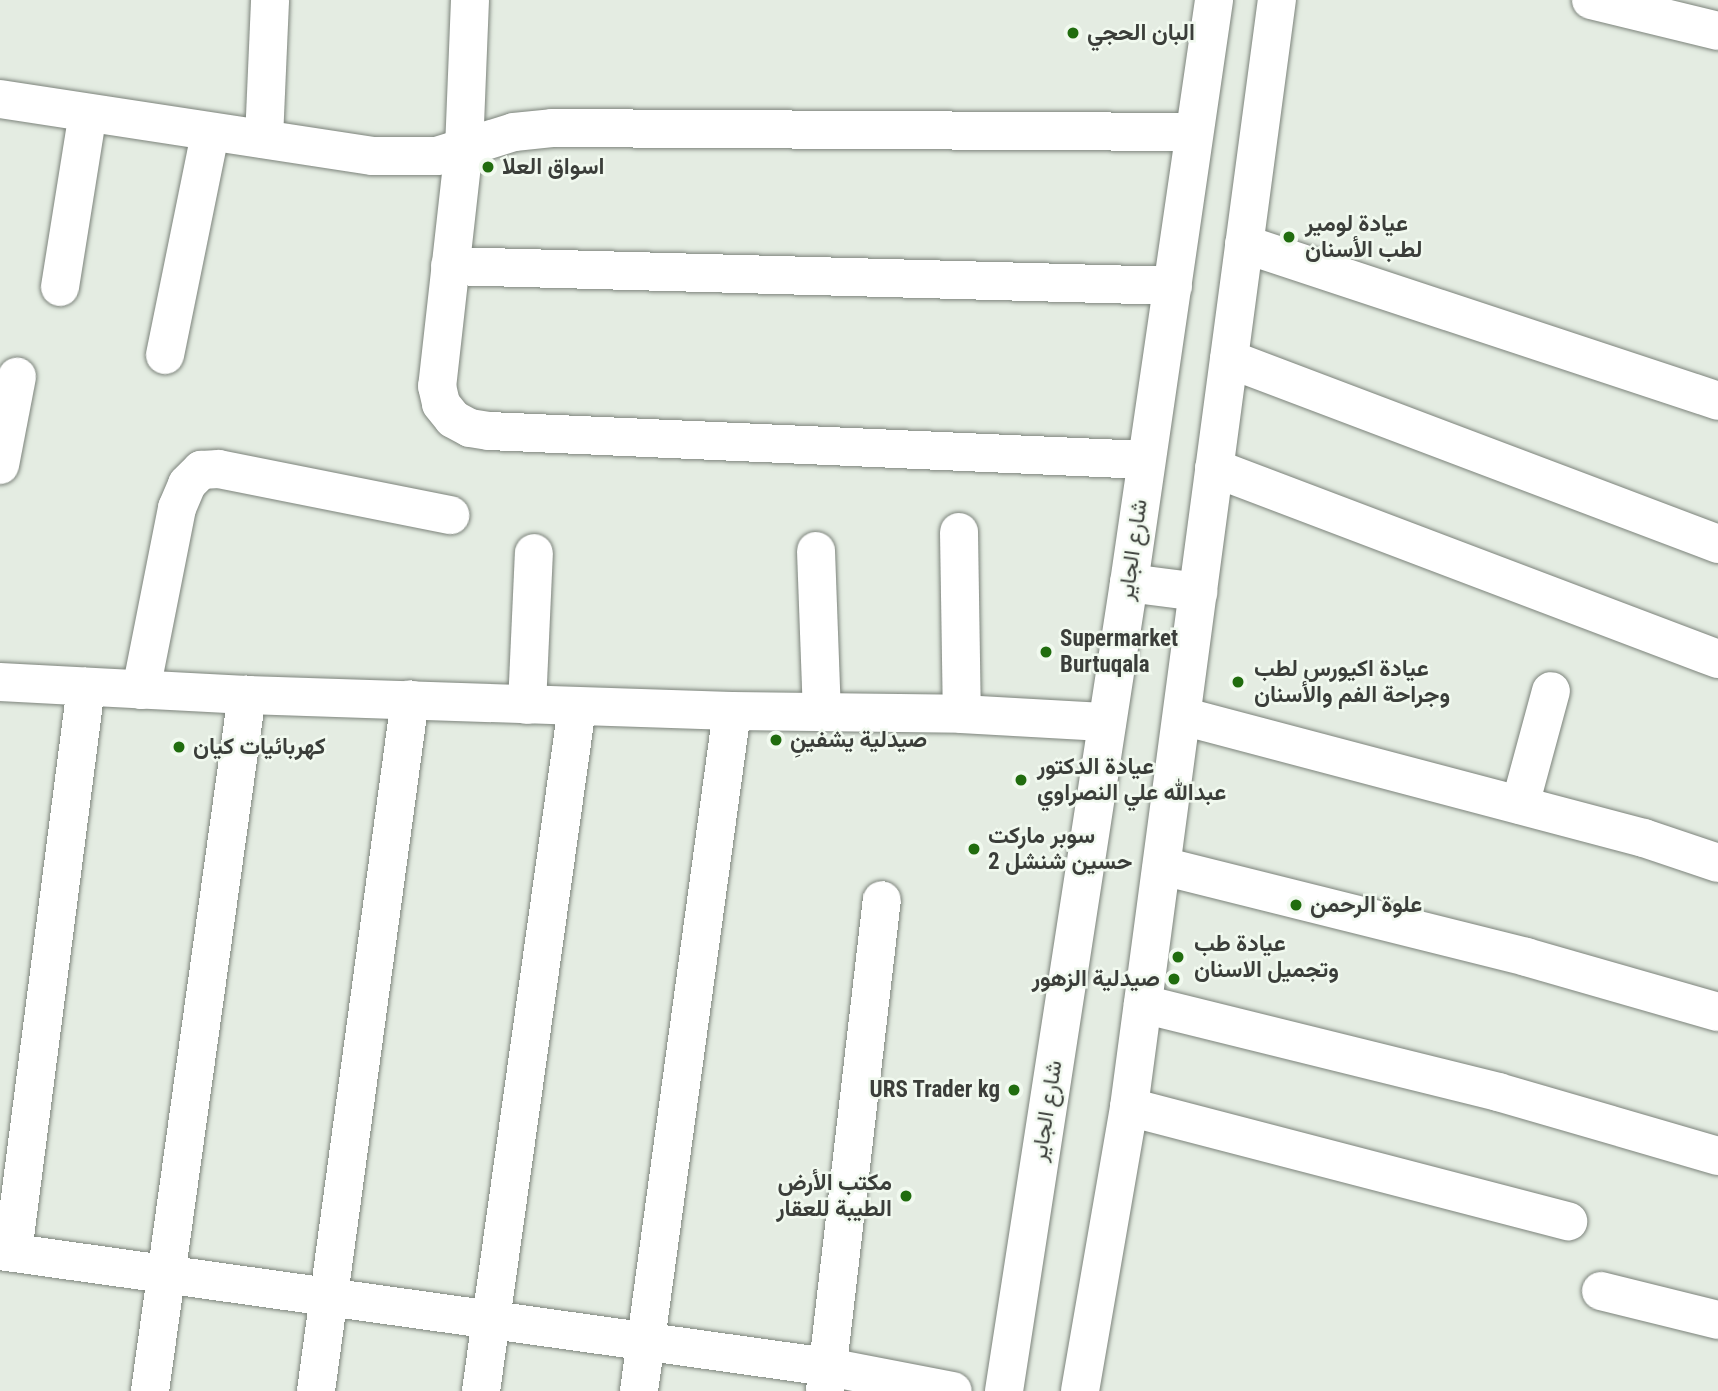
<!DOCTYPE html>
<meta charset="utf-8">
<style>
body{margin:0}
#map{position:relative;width:1718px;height:1391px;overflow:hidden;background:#e4ece2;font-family:"Roboto Condensed",Vazirmatn,sans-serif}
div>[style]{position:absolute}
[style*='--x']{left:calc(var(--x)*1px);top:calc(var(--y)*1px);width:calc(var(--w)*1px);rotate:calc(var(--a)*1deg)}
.roads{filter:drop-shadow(0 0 2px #7c837b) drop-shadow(0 0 2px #7c837b)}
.minor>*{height:38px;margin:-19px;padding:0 19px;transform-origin:19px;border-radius:19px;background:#fff}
.dots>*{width:19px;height:19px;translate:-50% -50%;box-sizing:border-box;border:4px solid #f1f9ef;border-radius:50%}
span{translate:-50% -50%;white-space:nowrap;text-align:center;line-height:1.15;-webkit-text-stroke:5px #f1f9ef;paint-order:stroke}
.poi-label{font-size:23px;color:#3b3e3a;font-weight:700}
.left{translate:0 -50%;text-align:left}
.right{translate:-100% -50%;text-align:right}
.street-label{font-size:23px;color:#3b3e3a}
</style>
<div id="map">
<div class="roads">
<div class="minor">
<i style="--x:470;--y:0;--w:147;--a:92.3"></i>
<i style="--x:464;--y:147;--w:241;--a:96.4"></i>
<i style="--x:437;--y:386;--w:18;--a:77"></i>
<i style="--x:441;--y:404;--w:19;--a:51"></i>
<i style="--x:453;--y:419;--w:19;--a:28"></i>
<i style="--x:470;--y:428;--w:19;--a:9"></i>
<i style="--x:489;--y:431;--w:658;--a:2.53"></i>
<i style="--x:1591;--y:0;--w:131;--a:13.7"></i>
<i style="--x:0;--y:99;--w:376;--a:8.7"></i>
<i style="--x:372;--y:156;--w:65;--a:0"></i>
<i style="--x:437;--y:156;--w:81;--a:-17.3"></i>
<i style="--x:514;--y:132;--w:38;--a:-6"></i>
<i style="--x:552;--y:128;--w:641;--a:0.36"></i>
<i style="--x:264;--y:139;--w:139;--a:-87.5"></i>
<i style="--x:1244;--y:244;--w:499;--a:18.3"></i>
<i style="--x:450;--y:266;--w:723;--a:1.58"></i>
<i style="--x:60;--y:287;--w:176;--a:-80.9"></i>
<i style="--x:165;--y:355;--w:227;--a:-78.5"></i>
<i style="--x:1229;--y:359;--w:523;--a:20.72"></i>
<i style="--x:0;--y:465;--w:90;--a:-79.1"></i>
<i style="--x:1214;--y:468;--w:539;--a:20.76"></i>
<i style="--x:959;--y:532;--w:182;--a:89.1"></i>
<i style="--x:816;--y:551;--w:161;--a:87.9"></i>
<i style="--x:1129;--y:583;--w:70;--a:7.4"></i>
<i style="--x:0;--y:682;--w:247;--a:3"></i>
<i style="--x:247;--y:695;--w:485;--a:1.9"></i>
<i style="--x:732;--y:711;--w:230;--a:0.7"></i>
<i style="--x:962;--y:714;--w:145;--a:3.2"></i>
<i style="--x:141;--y:690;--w:186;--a:-78.8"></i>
<i style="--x:177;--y:508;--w:26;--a:-67"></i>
<i style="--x:187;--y:484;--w:20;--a:-45"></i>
<i style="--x:201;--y:470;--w:18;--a:-3"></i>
<i style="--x:219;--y:469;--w:236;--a:11.3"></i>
<i style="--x:527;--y:705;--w:152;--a:-87.4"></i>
<i style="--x:1182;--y:716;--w:478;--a:14.8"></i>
<i style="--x:1644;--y:838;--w:78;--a:18.7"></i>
<i style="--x:1520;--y:805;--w:118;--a:-74.8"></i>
<i style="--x:1162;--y:866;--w:375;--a:14"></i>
<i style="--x:1526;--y:957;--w:200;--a:16"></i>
<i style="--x:1143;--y:1004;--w:366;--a:13.9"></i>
<i style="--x:1498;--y:1092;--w:229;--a:16.2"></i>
<i style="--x:1129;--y:1107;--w:454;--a:14.6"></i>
<i style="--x:0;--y:1251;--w:836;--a:7.98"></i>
<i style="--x:828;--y:1367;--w:127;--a:10.9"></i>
<i style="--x:13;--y:1252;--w:570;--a:-82.64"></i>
<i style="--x:1601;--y:1291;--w:121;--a:13.9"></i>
<i style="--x:150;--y:1391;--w:703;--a:-82.07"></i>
<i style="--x:316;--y:1391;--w:698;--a:-82.26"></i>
<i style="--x:481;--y:1391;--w:691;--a:-82.01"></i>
<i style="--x:639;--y:1391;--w:686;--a:-82.21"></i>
<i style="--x:825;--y:1391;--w:494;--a:-83.4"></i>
<i style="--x:1004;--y:1391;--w:818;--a:-81.21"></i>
<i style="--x:1129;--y:583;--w:589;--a:-81.7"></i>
<i style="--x:1080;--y:1391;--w:288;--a:-80.2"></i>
<i style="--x:1129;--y:1107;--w:1117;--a:-82.39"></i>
</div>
</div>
<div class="dots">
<i style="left:1073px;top:33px;background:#206c0e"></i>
<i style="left:488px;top:167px;background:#206c0e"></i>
<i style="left:1289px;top:237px;background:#206c0e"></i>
<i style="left:1046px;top:652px;background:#206c0e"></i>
<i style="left:1238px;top:682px;background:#206c0e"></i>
<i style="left:776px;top:740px;background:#206c0e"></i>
<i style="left:179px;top:747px;background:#206c0e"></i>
<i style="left:1021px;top:780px;background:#206c0e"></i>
<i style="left:974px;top:849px;background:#206c0e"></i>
<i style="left:1296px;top:905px;background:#206c0e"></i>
<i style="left:1178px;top:957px;background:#206c0e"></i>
<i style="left:1174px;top:979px;background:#206c0e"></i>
<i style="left:1014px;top:1090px;background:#206c0e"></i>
<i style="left:906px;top:1196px;background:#206c0e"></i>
</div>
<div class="poi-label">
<span class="left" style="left:1087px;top:33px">البان الحجي</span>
<span class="left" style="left:502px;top:167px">اسواق العلا</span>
<span class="left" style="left:1305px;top:237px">عيادة لومير<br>لطب الأسنان</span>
<span class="left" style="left:1060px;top:652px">Supermarket<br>Burtuqala</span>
<span class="left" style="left:1254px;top:682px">عيادة اكيورس لطب<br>وجراحة الفم والأسنان</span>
<span class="left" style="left:790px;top:740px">صيدلية يشفينِ</span>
<span class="left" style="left:193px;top:747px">كهربائيات كيان</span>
<span class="left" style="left:1037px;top:780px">عيادة الدكتور<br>عبدالله علي النصراوي</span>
<span class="left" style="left:988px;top:849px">سوبر ماركت<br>حسين شنشل 2</span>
<span class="left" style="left:1310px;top:905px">علوة الرحمن</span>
<span class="left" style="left:1194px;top:957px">عيادة طب<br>وتجميل الاسنان</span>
<span class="right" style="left:1160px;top:979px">صيدلية الزهور</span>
<span class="right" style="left:1000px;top:1090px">URS Trader kg</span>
<span class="right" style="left:892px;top:1196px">مكتب الأرض<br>الطيبة للعقار</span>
</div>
<div class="street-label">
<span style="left:1133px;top:550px;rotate:-82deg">شارع الجاير</span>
<span style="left:1047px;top:1111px;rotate:-81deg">شارع الجاير</span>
</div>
</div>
